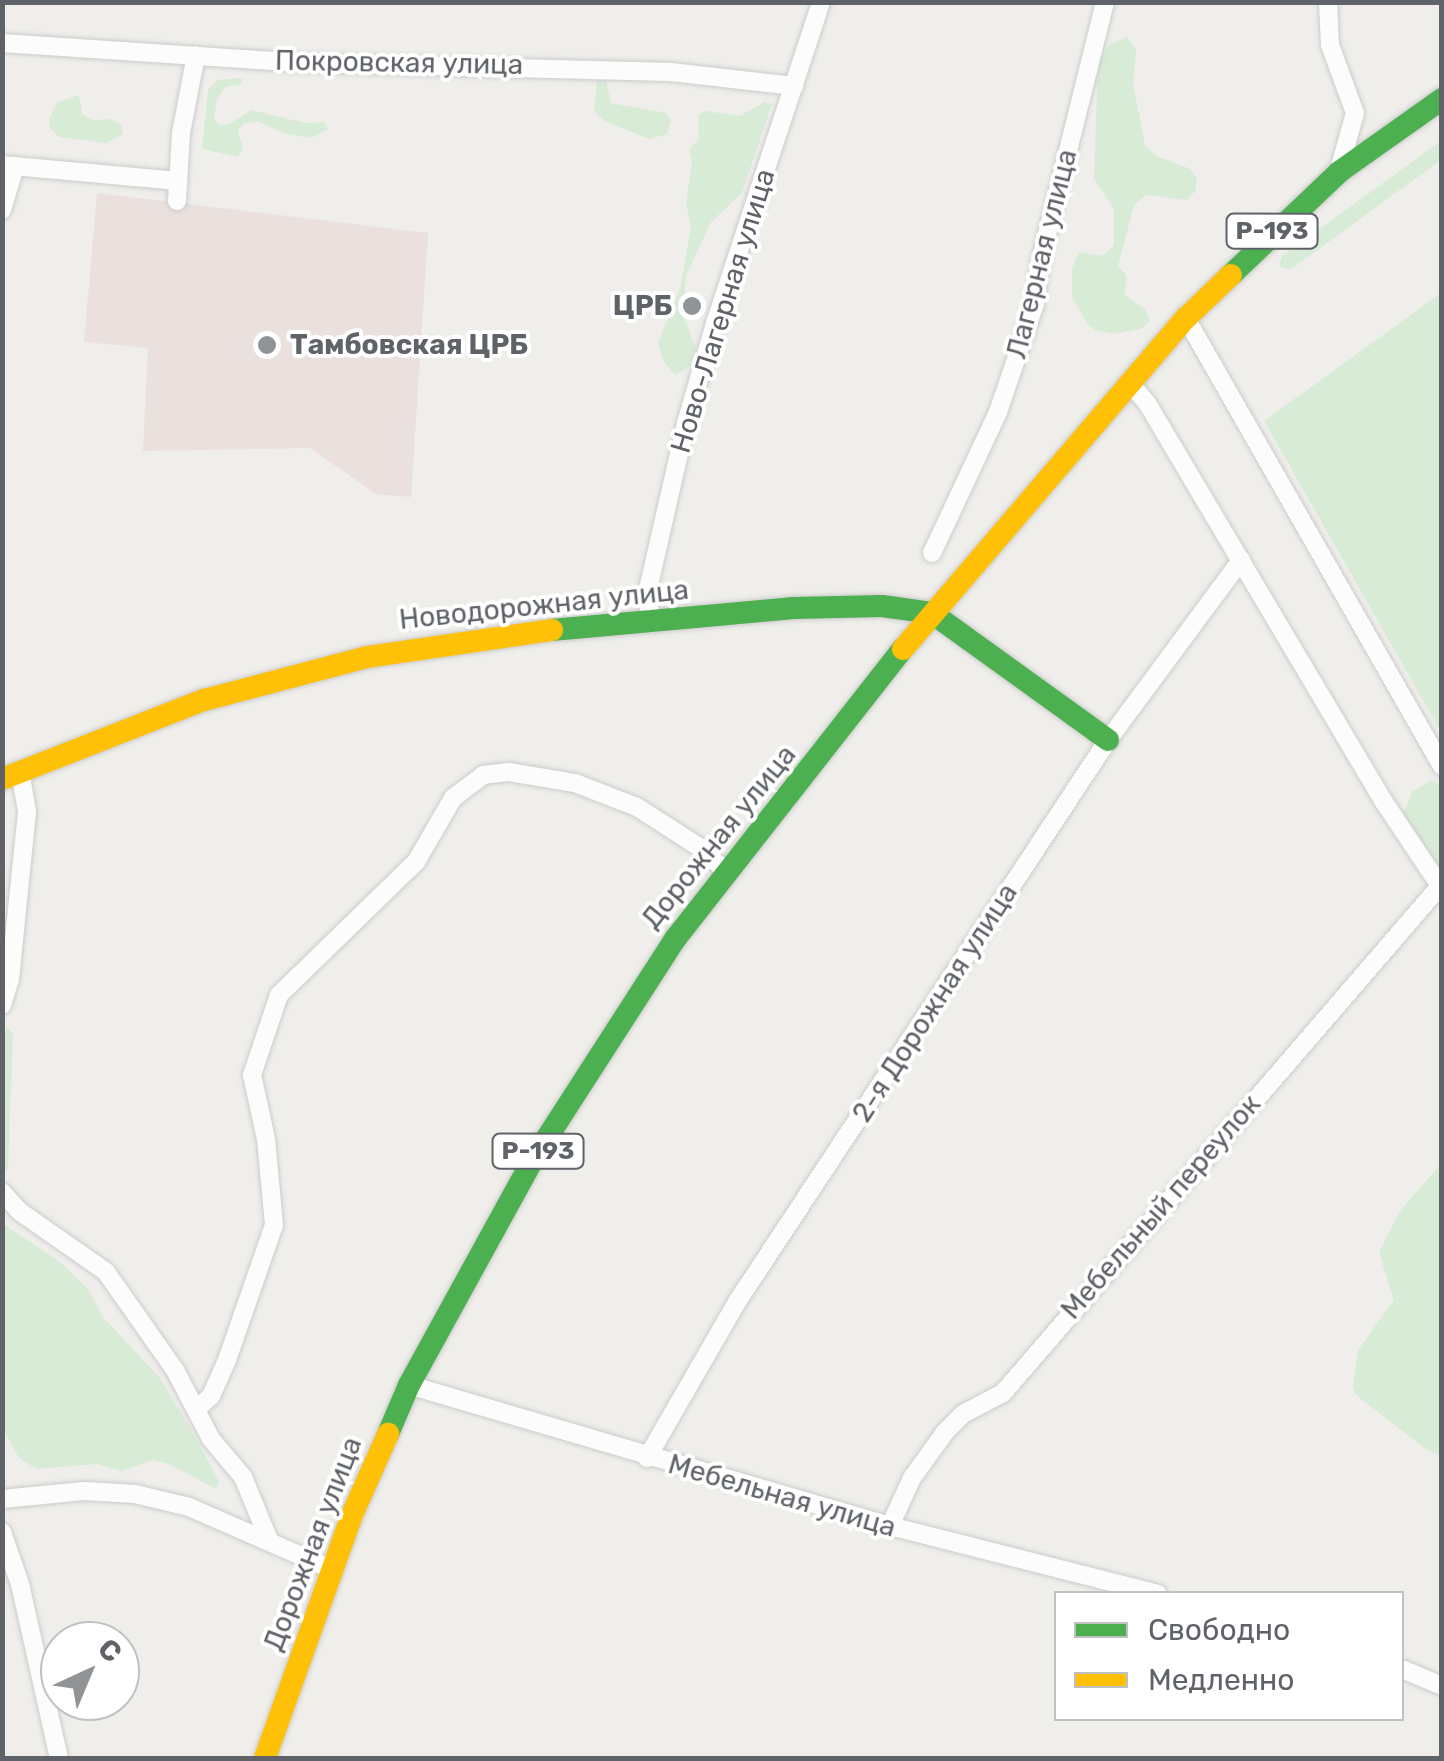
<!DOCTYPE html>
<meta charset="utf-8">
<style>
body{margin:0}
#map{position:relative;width:1444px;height:1761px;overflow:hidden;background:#efeeea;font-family:Rubik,sans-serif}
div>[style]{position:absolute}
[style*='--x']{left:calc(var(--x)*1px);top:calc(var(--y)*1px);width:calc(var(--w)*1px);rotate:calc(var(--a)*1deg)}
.medical>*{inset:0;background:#eae0de}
.green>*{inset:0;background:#d8ebd6}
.roads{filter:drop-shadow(0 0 2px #cbcccc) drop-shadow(0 0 2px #cbcccc)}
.street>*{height:18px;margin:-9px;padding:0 9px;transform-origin:9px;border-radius:9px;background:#fdfcfc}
.fast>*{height:22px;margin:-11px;padding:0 11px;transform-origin:11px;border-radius:11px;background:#4caf50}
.slow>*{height:22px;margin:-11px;padding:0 11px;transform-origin:11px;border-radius:11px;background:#ffc107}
.dots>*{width:28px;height:28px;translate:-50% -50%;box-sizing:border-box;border:5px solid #fff;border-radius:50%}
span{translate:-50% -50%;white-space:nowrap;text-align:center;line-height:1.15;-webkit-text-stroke:8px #fff;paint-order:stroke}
.shield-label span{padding:2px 8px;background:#fff;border:2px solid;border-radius:8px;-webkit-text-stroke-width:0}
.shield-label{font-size:25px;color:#5f6368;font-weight:700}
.street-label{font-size:28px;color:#5f6368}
.poi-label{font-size:28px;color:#5f6368;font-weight:700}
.right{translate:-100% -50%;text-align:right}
.left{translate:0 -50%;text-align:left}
.frame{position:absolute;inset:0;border:5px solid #5f6368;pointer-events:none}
.legend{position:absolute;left:1054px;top:1591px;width:350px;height:130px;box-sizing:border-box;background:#fff;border:2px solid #bfc1c3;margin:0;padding:12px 18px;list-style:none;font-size:30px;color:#5f6368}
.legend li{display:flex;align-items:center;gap:20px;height:50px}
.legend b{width:50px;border:2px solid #bfc1c3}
.north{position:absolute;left:40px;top:1621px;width:100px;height:100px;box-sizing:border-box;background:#fff;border:2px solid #bfc1c3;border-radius:50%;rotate:44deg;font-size:28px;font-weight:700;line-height:40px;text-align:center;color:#5f6368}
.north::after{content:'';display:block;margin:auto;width:35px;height:45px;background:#919496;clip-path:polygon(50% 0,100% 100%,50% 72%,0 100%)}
</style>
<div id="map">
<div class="medical">
<i style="clip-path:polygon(97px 193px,428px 233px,411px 497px,376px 494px,310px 448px,143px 451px,148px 348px,84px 342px)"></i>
</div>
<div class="green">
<i style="clip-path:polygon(1127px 37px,1136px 49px,1133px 84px,1145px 145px,1157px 156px,1190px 169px,1197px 178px,1195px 191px,1187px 200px,1146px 195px,1134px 205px,1118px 266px,1127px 276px,1124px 294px,1146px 310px,1150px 321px,1141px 329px,1115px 334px,1095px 330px,1086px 322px,1072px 297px,1072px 268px,1079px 252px,1103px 256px,1114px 245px,1114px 209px,1094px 179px,1098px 63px,1110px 44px)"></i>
<i style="clip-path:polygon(241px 78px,242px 84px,225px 87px,217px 99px,214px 118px,219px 125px,228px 125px,251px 110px,305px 123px,324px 122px,328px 129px,311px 138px,287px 134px,259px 122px,245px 123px,238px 130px,243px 149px,238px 157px,202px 149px,208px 90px,217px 80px)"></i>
<i style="clip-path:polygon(597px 80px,606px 80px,611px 103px,666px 113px,671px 120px,667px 134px,649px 139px,604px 121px,594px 111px)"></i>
<i style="clip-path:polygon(79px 95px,82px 114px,94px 120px,113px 119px,121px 125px,123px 134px,106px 143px,59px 137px,50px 128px,49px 119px,57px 102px)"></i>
<i style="clip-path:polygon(764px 102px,772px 104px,742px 193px,711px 222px,686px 276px,683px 314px,696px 349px,691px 366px,675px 375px,663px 361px,658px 342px,680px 289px,691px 227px,686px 203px,692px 163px,689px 149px,699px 139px,698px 115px,706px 111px,740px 116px)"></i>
<i style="clip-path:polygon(1441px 141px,1441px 160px,1290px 270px,1279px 266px,1282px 256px)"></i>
<i style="clip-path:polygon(1441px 293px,1441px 732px,1264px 421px)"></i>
<i style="clip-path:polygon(1431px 780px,1442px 786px,1441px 873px,1403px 815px,1412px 792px)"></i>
<i style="clip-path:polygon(7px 1027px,13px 1034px,8px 1171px,2px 1170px,2px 1035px)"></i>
<i style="clip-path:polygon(1441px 1164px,1441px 1457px,1423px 1447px,1356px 1395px,1353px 1387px,1358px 1350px,1394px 1300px,1379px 1252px,1400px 1211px)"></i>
<i style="clip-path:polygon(2px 1223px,59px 1261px,88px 1289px,103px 1317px,159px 1377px,184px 1417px,219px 1481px,216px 1489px,169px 1464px,153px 1460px,121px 1471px,97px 1464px,37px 1469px,19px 1458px,3px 1429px)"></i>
</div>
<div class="roads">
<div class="street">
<i style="--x:1328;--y:2;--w:43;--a:87.3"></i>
<i style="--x:1330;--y:45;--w:72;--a:69.8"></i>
<i style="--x:1355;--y:113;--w:59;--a:105.7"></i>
<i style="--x:2;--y:43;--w:306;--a:3.8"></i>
<i style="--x:307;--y:63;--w:364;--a:1.4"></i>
<i style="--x:671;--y:72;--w:124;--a:6.5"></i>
<i style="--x:2;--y:165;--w:177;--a:5.2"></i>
<i style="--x:177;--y:201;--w:68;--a:-86.6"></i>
<i style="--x:181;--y:133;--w:79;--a:-79.1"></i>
<i style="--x:2;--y:210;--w:46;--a:-73.5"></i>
<i style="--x:1186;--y:318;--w:516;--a:60.26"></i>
<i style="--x:1130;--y:383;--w:26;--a:50"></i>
<i style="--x:1147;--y:403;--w:464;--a:59.3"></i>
<i style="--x:1384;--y:802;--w:105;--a:56.3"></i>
<i style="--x:932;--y:553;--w:156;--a:-64.9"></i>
<i style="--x:998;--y:412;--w:114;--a:-71.1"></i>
<i style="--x:1035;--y:304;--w:41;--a:-83"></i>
<i style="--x:1040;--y:263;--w:269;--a:-76"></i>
<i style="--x:654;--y:623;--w:26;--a:-108"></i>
<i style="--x:646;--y:598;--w:180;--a:-77.1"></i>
<i style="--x:686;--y:423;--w:107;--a:-73.8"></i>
<i style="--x:716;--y:320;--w:335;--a:-71.7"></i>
<i style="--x:2;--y:1005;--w:27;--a:-73"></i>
<i style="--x:10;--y:979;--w:169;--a:-84.2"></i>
<i style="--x:27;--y:811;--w:40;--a:-100"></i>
<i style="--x:2;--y:1192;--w:25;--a:48"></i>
<i style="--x:19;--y:1211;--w:106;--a:35"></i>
<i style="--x:106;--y:1272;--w:120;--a:54.9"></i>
<i style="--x:175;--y:1370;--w:78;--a:62.4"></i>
<i style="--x:211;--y:1439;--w:50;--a:49.9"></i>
<i style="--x:243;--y:1477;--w:68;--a:67.6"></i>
<i style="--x:409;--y:1385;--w:501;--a:16.34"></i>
<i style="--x:890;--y:1526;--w:276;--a:14.2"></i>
<i style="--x:198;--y:1408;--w:18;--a:-43"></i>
<i style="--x:211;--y:1396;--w:39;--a:-66"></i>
<i style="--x:227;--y:1360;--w:143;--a:-70.8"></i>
<i style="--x:274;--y:1225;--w:86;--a:-95.3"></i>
<i style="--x:266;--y:1139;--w:66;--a:-102.3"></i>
<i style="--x:252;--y:1075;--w:84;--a:-71.4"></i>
<i style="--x:279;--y:995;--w:191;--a:-44.2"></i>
<i style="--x:416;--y:862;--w:74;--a:-60"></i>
<i style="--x:453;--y:798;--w:38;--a:-37"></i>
<i style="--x:483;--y:775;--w:26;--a:-7"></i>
<i style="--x:509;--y:772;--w:67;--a:9.5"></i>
<i style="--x:575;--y:783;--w:66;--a:21.2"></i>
<i style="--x:637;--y:807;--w:74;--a:32.8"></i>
<i style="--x:699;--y:847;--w:38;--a:42"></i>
<i style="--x:647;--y:1458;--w:180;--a:-60"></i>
<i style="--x:737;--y:1302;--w:673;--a:-56.57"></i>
<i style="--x:1108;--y:740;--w:224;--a:-53.5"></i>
<i style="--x:2;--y:1499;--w:82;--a:-5.6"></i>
<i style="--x:84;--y:1491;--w:51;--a:3.4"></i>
<i style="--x:135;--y:1494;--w:56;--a:13.5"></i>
<i style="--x:189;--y:1507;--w:157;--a:23.6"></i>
<i style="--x:890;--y:1526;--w:53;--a:-65.4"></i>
<i style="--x:912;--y:1478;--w:57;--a:-54.3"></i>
<i style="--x:945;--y:1432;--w:25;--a:-45"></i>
<i style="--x:963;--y:1414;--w:45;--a:-27.7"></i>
<i style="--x:1003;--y:1393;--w:669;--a:-49.24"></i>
<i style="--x:2;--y:1532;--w:55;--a:70.9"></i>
<i style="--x:20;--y:1584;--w:178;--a:77.4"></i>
<i style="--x:1402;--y:1669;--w:43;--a:23"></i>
</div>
<div class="fast">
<i style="--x:1231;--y:275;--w:149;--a:-43.6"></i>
<i style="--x:1339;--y:172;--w:126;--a:-35.3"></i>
<i style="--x:552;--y:630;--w:243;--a:-5.2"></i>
<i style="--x:794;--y:608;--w:88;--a:-1.3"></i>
<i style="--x:882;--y:606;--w:50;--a:8"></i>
<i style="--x:932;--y:613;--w:217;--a:35.8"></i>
<i style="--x:388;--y:1434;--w:53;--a:-66.8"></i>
<i style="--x:409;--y:1385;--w:259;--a:-61.2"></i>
<i style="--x:534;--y:1158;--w:262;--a:-57.2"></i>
<i style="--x:676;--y:938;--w:367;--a:-51.9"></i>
</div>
<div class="slow">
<i style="--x:903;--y:649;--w:435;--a:-49.5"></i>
<i style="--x:1186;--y:318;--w:62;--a:-43.7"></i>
<i style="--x:2;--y:779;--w:217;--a:-21.4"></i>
<i style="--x:204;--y:700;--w:169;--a:-14.8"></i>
<i style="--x:367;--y:657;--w:187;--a:-8.3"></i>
<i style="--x:265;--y:1758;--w:258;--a:-70.3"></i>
<i style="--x:352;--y:1515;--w:89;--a:-66"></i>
</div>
</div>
<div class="dots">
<i style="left:692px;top:306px;background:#919496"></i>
<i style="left:267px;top:345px;background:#919496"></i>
</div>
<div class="shield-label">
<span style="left:1272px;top:231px">Р-193</span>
<span style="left:538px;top:1151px">Р-193</span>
</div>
<div class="street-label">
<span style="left:399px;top:63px;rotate:1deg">Покровская улица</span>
<span style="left:1042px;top:254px;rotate:-76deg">Лагерная улица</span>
<span style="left:723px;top:311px;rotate:-73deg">Ново-Лагерная улица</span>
<span style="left:544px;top:605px;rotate:-6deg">Новодорожная улица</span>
<span style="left:719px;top:837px;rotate:-51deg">Дорожная улица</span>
<span style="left:935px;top:1003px;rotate:-57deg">2-я Дорожная улица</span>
<span style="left:1161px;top:1207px;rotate:-49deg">Мебельный переулок</span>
<span style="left:782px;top:1496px;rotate:16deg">Мебельная улица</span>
<span style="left:313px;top:1544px;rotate:-69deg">Дорожная улица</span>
</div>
<div class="poi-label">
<span class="right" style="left:672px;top:306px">ЦРБ</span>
<span class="left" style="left:290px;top:345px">Тамбовская ЦРБ</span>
</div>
<div class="frame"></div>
<ul class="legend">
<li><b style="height:12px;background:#4caf50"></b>Свободно</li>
<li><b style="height:12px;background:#ffc107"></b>Медленно</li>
</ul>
<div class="north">С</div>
</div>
